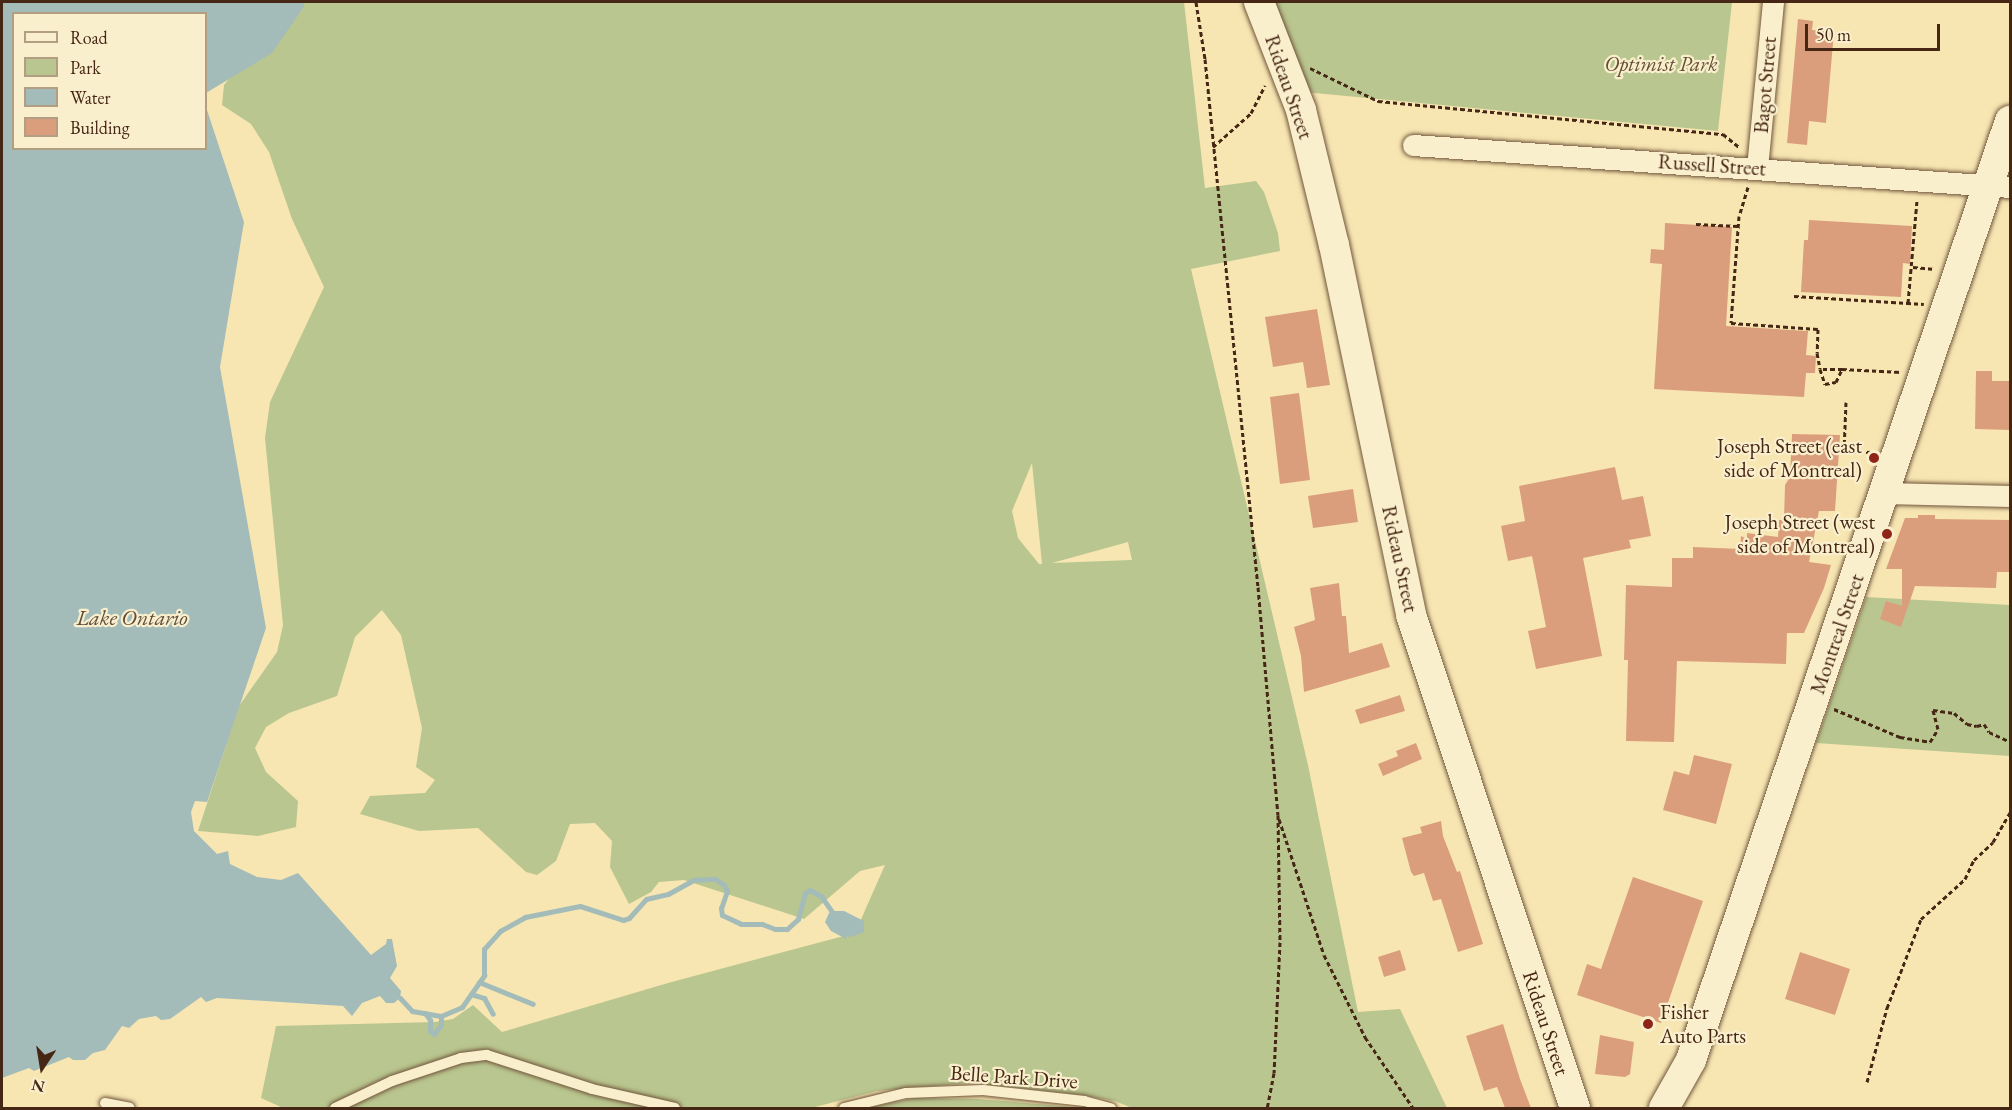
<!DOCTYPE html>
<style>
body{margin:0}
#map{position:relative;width:2012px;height:1110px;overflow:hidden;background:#f7e6b2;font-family:"EB Garamond",serif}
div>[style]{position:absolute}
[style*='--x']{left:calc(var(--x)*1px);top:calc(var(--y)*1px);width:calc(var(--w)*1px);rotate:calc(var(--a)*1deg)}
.green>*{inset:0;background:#b9c68f}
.water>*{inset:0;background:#a3bcb9}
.stream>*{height:5px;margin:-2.5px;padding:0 2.5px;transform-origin:2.5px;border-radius:2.5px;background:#a3bcb9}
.building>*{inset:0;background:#db9e7d}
.path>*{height:3px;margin-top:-1.5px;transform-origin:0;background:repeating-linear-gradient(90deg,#462614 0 4.5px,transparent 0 7.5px)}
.roads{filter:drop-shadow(0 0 2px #72563c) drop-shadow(0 0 2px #72563c)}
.lane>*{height:10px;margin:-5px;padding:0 5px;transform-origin:5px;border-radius:5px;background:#faefcd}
.street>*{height:21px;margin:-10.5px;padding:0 10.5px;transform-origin:10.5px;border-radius:10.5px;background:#faefcd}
.secondary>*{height:30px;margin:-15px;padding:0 15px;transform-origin:15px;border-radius:15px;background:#faefcd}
.dots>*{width:16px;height:16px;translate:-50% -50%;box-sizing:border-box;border:3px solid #faefcd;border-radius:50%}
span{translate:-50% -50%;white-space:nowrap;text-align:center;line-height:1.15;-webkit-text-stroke:4.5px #faefcd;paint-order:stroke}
.park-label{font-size:21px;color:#634e33;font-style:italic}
.street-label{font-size:21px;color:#462614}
.poi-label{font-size:21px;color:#462614}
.right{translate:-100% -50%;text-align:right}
.left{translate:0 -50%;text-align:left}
.water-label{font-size:22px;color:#5d4c3d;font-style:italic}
.frame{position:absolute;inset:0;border:3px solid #462614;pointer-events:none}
.legend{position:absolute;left:12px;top:12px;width:195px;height:138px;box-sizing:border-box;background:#faefcd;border:2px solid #b29f83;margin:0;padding:8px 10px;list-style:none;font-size:18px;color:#462614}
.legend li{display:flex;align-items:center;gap:12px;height:30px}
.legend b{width:30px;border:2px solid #b29f83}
.north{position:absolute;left:12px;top:1038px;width:60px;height:60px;-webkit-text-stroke:4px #faefcd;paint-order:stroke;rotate:192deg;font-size:16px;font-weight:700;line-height:24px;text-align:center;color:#462614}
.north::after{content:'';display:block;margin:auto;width:21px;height:27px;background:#462614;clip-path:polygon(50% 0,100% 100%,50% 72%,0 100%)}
.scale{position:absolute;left:1805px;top:24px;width:135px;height:27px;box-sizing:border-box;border:3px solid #462614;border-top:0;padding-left:8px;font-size:18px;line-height:21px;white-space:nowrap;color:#462614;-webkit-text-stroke:4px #faefcd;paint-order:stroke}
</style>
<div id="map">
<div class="green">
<i style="clip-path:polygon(evenodd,289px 2px,1184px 2px,1205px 188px,1256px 181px,1264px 192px,1278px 233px,1280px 251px,1191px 269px,1308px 765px,1358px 1012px,1400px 1009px,1447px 1108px,1132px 1108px,1115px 1101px,1081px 1095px,969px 1083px,877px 1091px,811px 1108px,283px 1108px,261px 1098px,276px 1026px,435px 1022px,453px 1019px,473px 1005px,502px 1032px,668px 983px,855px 933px,885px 865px,860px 871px,804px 919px,684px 880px,659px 882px,651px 892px,629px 904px,610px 867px,612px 841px,595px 823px,570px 824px,556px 861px,537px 875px,526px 872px,478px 828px,419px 831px,360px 814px,370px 796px,425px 793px,435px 780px,416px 767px,422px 728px,401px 635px,382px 610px,355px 637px,337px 696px,289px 713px,266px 727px,255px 748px,266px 772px,298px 801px,296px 827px,258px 836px,198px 831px,239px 706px,277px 652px,283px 625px,265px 438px,270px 402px,324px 287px,292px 219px,269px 152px,251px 124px,222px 105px,224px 85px,289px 2px,1032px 463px,1042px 564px,1039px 564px,1018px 538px,1012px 511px,1032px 463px,289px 2px,1128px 542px,1132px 560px,1052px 563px,1128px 542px)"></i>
<i style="clip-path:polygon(1275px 2px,1732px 2px,1718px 131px,1304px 92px)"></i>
<i style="clip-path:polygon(1866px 597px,2010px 605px,2010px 756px,1816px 743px)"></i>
<i style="clip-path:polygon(915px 1098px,978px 1099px,1085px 1108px,864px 1108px)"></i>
</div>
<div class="water">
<i style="clip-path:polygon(2px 2px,305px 2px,303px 8px,272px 53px,206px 93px,206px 14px,14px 14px,14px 148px,206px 148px,206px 107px,244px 222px,220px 367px,266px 628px,207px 802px,195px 801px,191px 812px,194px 831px,217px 854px,228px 851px,230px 864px,257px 877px,281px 880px,298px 873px,371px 955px,386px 944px,387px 939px,392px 939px,397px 966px,390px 978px,401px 991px,400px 998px,394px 1003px,386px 1003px,380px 996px,362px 1003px,352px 1016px,343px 1006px,217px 998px,206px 1002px,201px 997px,170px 1019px,161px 1020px,156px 1016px,139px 1019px,129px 1028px,122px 1026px,105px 1050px,93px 1053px,85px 1060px,73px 1060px,69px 1057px,34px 1071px,29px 1068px,2px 1078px)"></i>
<i style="clip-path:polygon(835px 911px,844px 911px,864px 921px,864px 932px,851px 937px,847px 936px,846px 939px,831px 931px,825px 922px,829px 913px)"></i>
</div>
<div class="stream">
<i style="--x:479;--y:982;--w:58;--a:22.2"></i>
<i style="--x:471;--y:994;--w:14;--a:17"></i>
<i style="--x:484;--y:998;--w:18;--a:61"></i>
<i style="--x:400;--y:998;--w:18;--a:47"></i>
<i style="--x:412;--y:1011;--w:29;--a:10"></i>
<i style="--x:441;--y:1016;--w:23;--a:-23"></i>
<i style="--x:462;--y:1007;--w:39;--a:-55"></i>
<i style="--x:484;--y:975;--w:26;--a:-90"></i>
<i style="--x:484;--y:949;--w:24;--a:-48"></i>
<i style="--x:500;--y:931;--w:29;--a:-29"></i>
<i style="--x:525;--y:917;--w:56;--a:-11.3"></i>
<i style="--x:580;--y:906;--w:45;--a:18"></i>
<i style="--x:623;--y:920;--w:6;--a:-18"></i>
<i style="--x:629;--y:918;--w:25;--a:-48"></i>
<i style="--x:646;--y:899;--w:23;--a:-13"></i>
<i style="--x:668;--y:894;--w:29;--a:-29"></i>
<i style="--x:693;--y:880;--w:22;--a:-3"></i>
<i style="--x:715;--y:879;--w:11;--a:34"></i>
<i style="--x:724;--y:885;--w:7;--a:63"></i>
<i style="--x:727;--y:891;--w:18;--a:109"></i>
<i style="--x:721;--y:908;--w:7;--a:82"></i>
<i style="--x:722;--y:915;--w:21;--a:25"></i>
<i style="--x:741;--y:924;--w:21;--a:0"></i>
<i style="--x:762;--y:924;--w:14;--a:21"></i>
<i style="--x:775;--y:929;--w:12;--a:0"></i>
<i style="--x:787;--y:929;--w:15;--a:-42"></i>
<i style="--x:798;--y:919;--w:27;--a:-75"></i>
<i style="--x:805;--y:893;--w:6;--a:-31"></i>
<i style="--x:810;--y:890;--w:13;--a:29"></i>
<i style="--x:821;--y:896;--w:19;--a:55"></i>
<i style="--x:425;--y:1013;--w:9;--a:54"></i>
<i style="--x:430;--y:1020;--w:11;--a:90"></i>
<i style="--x:430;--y:1031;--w:5;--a:37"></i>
<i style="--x:434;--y:1034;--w:11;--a:-52"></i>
<i style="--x:441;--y:1025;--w:9;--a:-90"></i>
</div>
<div class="building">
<i style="clip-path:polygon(1798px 19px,1813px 21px,1812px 30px,1834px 32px,1826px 123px,1809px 121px,1807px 145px,1787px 143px)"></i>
<i style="clip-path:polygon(1809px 220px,1912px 226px,1910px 264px,1903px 263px,1901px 297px,1801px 292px,1804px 240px,1808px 240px)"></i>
<i style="clip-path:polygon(1665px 223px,1732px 227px,1726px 326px,1808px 331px,1806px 355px,1816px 356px,1815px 373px,1806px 373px,1804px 397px,1654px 389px,1662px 264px,1650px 263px,1651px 249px,1664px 250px)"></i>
<i style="clip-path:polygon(1317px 309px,1330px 385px,1307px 388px,1303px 362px,1273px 367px,1265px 317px)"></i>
<i style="clip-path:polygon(1976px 371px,1992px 371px,1992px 381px,2010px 381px,2010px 430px,1975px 429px)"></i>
<i style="clip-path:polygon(1299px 393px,1310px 480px,1280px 484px,1270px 397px)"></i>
<i style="clip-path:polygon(1792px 434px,1840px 435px,1835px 511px,1819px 511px,1809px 562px,1831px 565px,1824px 588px,1804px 633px,1787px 633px,1786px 664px,1677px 661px,1674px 742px,1626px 741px,1628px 660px,1624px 660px,1626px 585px,1672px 587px,1672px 558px,1693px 558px,1693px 547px,1740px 549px,1741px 536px,1747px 539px,1747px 533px,1778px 537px,1779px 520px,1784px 520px,1785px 485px,1790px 477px)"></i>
<i style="clip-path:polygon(1615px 467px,1622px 500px,1643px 496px,1651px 536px,1629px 540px,1631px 548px,1583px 558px,1602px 656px,1536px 669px,1528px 631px,1546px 627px,1532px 556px,1508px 561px,1501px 526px,1525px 521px,1519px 486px)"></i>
<i style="clip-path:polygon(1353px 489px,1358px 522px,1313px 528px,1308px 496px)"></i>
<i style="clip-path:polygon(1918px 515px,1935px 515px,1935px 519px,2010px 520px,2010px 572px,1997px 572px,1996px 588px,1915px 586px,1901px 627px,1880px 619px,1886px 601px,1902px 606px,1902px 569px,1886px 569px,1905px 518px,1918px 518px)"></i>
<i style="clip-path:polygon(1339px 583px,1342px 616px,1346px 616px,1349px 653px,1382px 643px,1390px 667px,1304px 692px,1301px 656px,1294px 627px,1315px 620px,1310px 588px)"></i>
<i style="clip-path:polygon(1400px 695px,1405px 711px,1360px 724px,1355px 710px)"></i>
<i style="clip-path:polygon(1416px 743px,1422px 759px,1383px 776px,1378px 764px,1398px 756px,1396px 751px)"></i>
<i style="clip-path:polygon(1694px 755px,1732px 764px,1716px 824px,1663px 810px,1674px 771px,1689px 775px)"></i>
<i style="clip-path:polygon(1441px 821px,1443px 836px,1457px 872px,1460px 871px,1483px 944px,1458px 952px,1441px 899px,1433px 901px,1424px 873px,1414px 876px,1411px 872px,1402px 838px,1422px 833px,1420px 827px)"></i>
<i style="clip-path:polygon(1633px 877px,1703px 901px,1661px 1023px,1577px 995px,1587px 964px,1601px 969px)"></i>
<i style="clip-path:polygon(1400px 950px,1406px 970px,1384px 977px,1378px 957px)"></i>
<i style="clip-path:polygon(1800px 952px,1850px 969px,1835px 1015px,1785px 999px)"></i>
<i style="clip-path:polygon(1503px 1024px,1520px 1079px,1531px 1108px,1505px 1108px,1497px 1087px,1484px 1091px,1466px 1036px)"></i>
<i style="clip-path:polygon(1600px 1035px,1634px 1042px,1630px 1074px,1625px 1077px,1595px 1074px)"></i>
</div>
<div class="path">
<i style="--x:1196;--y:2;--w:58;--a:81"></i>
<i style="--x:1205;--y:59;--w:531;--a:84.27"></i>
<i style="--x:1258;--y:587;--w:229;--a:85"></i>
<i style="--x:1278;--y:815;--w:127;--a:89.1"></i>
<i style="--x:1280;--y:942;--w:131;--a:92.6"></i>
<i style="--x:1274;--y:1073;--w:36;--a:101"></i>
<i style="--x:1310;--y:68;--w:76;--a:25.9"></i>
<i style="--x:1378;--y:101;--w:347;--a:5.5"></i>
<i style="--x:1723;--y:134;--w:21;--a:39"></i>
<i style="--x:1213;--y:147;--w:51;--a:-41.8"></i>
<i style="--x:1251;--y:113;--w:31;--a:-63"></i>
<i style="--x:1748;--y:187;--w:30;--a:107"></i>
<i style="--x:1739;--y:216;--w:107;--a:94.3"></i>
<i style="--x:1731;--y:323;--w:87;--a:3.9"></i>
<i style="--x:1818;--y:329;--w:24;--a:92"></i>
<i style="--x:1817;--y:353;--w:16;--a:79"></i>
<i style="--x:1696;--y:224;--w:42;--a:2.7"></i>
<i style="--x:1913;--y:267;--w:22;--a:5"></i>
<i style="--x:1794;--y:296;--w:130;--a:3.5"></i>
<i style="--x:1908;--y:303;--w:103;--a:-85"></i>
<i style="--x:1842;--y:369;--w:22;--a:180"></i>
<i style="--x:1820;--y:369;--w:16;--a:72"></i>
<i style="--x:1825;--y:384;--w:11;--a:-10"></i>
<i style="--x:1836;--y:382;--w:14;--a:-65"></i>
<i style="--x:1842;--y:369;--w:59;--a:2.9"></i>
<i style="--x:1846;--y:402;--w:49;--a:92.3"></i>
<i style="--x:1844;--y:451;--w:28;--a:2"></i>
<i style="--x:1834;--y:709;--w:72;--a:23"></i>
<i style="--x:1900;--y:737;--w:30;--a:9"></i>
<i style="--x:1930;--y:742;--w:15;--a:-58"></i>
<i style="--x:1938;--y:729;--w:20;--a:-105"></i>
<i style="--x:1933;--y:710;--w:21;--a:8"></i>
<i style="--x:1954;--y:713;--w:17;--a:40"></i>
<i style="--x:1967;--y:724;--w:10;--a:11"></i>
<i style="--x:1977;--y:726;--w:7;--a:-16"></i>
<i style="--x:1984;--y:724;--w:9;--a:58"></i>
<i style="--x:1989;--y:732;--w:23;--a:25"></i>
<i style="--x:1279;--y:819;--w:143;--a:71.7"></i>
<i style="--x:1324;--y:955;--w:92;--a:63.4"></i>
<i style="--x:1365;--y:1037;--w:86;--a:55.9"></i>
<i style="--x:1867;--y:1082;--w:77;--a:-74.9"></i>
<i style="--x:1887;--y:1008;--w:95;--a:-69.1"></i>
<i style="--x:1921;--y:919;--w:59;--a:-42.3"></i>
<i style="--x:1965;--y:879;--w:21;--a:-65"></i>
<i style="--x:1974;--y:860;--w:26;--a:-43"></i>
<i style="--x:1993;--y:842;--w:34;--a:-60"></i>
</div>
<div class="roads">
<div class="lane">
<i style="--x:105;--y:1103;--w:25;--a:11"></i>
<i style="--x:335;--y:1108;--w:63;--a:-25.3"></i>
<i style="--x:392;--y:1081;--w:73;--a:-18.4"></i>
<i style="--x:461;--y:1058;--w:26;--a:-7"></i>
<i style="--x:487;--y:1055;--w:110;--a:17.9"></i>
<i style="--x:592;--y:1089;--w:85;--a:12.9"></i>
<i style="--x:844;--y:1108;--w:64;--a:-13.6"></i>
<i style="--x:906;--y:1093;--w:77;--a:-2.2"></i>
<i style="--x:983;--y:1090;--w:102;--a:6.2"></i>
<i style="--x:1084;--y:1101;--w:28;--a:15"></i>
</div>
<div class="street">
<i style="--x:1413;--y:145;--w:598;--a:4.02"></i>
<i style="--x:1757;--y:168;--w:167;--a:-84.5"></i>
<i style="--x:1885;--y:493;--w:125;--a:1.4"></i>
</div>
<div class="secondary">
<i style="--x:1259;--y:2;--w:116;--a:68.7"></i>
<i style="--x:1301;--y:110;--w:139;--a:76.3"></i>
<i style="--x:1334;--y:245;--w:378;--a:78.2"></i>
<i style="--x:1411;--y:615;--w:520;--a:71.6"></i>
<i style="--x:1664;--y:1108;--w:55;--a:-60.6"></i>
<i style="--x:1691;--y:1060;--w:992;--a:-71.24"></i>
</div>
</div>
<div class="dots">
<i style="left:1874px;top:458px;background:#8f2418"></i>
<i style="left:1887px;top:534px;background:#8f2418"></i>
<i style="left:1648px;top:1024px;background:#8f2418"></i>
</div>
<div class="park-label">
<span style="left:1661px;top:64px">Optimist Park</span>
</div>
<div class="street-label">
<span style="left:1765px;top:85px;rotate:-85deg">Bagot Street</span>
<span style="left:1289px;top:87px;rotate:71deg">Rideau Street</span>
<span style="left:1712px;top:165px;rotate:4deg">Russell Street</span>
<span style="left:1400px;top:559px;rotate:78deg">Rideau Street</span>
<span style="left:1837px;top:634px;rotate:-71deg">Montreal Street</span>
<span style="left:1546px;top:1023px;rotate:72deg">Rideau Street</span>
<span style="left:1014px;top:1077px;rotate:4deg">Belle Park Drive</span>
</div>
<div class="poi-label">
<span class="right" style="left:1862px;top:458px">Joseph Street (east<br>side of Montreal)</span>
<span class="right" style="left:1875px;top:534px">Joseph Street (west<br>side of Montreal)</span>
<span class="left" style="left:1660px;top:1024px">Fisher<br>Auto Parts</span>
</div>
<div class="water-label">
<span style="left:132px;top:618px">Lake Ontario</span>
</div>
<div class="frame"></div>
<ul class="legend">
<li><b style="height:8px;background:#faefcd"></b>Road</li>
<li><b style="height:16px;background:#b9c68f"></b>Park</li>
<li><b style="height:16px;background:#a3bcb9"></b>Water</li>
<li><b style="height:16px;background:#db9e7d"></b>Building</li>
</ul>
<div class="north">N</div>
<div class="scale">50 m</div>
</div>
